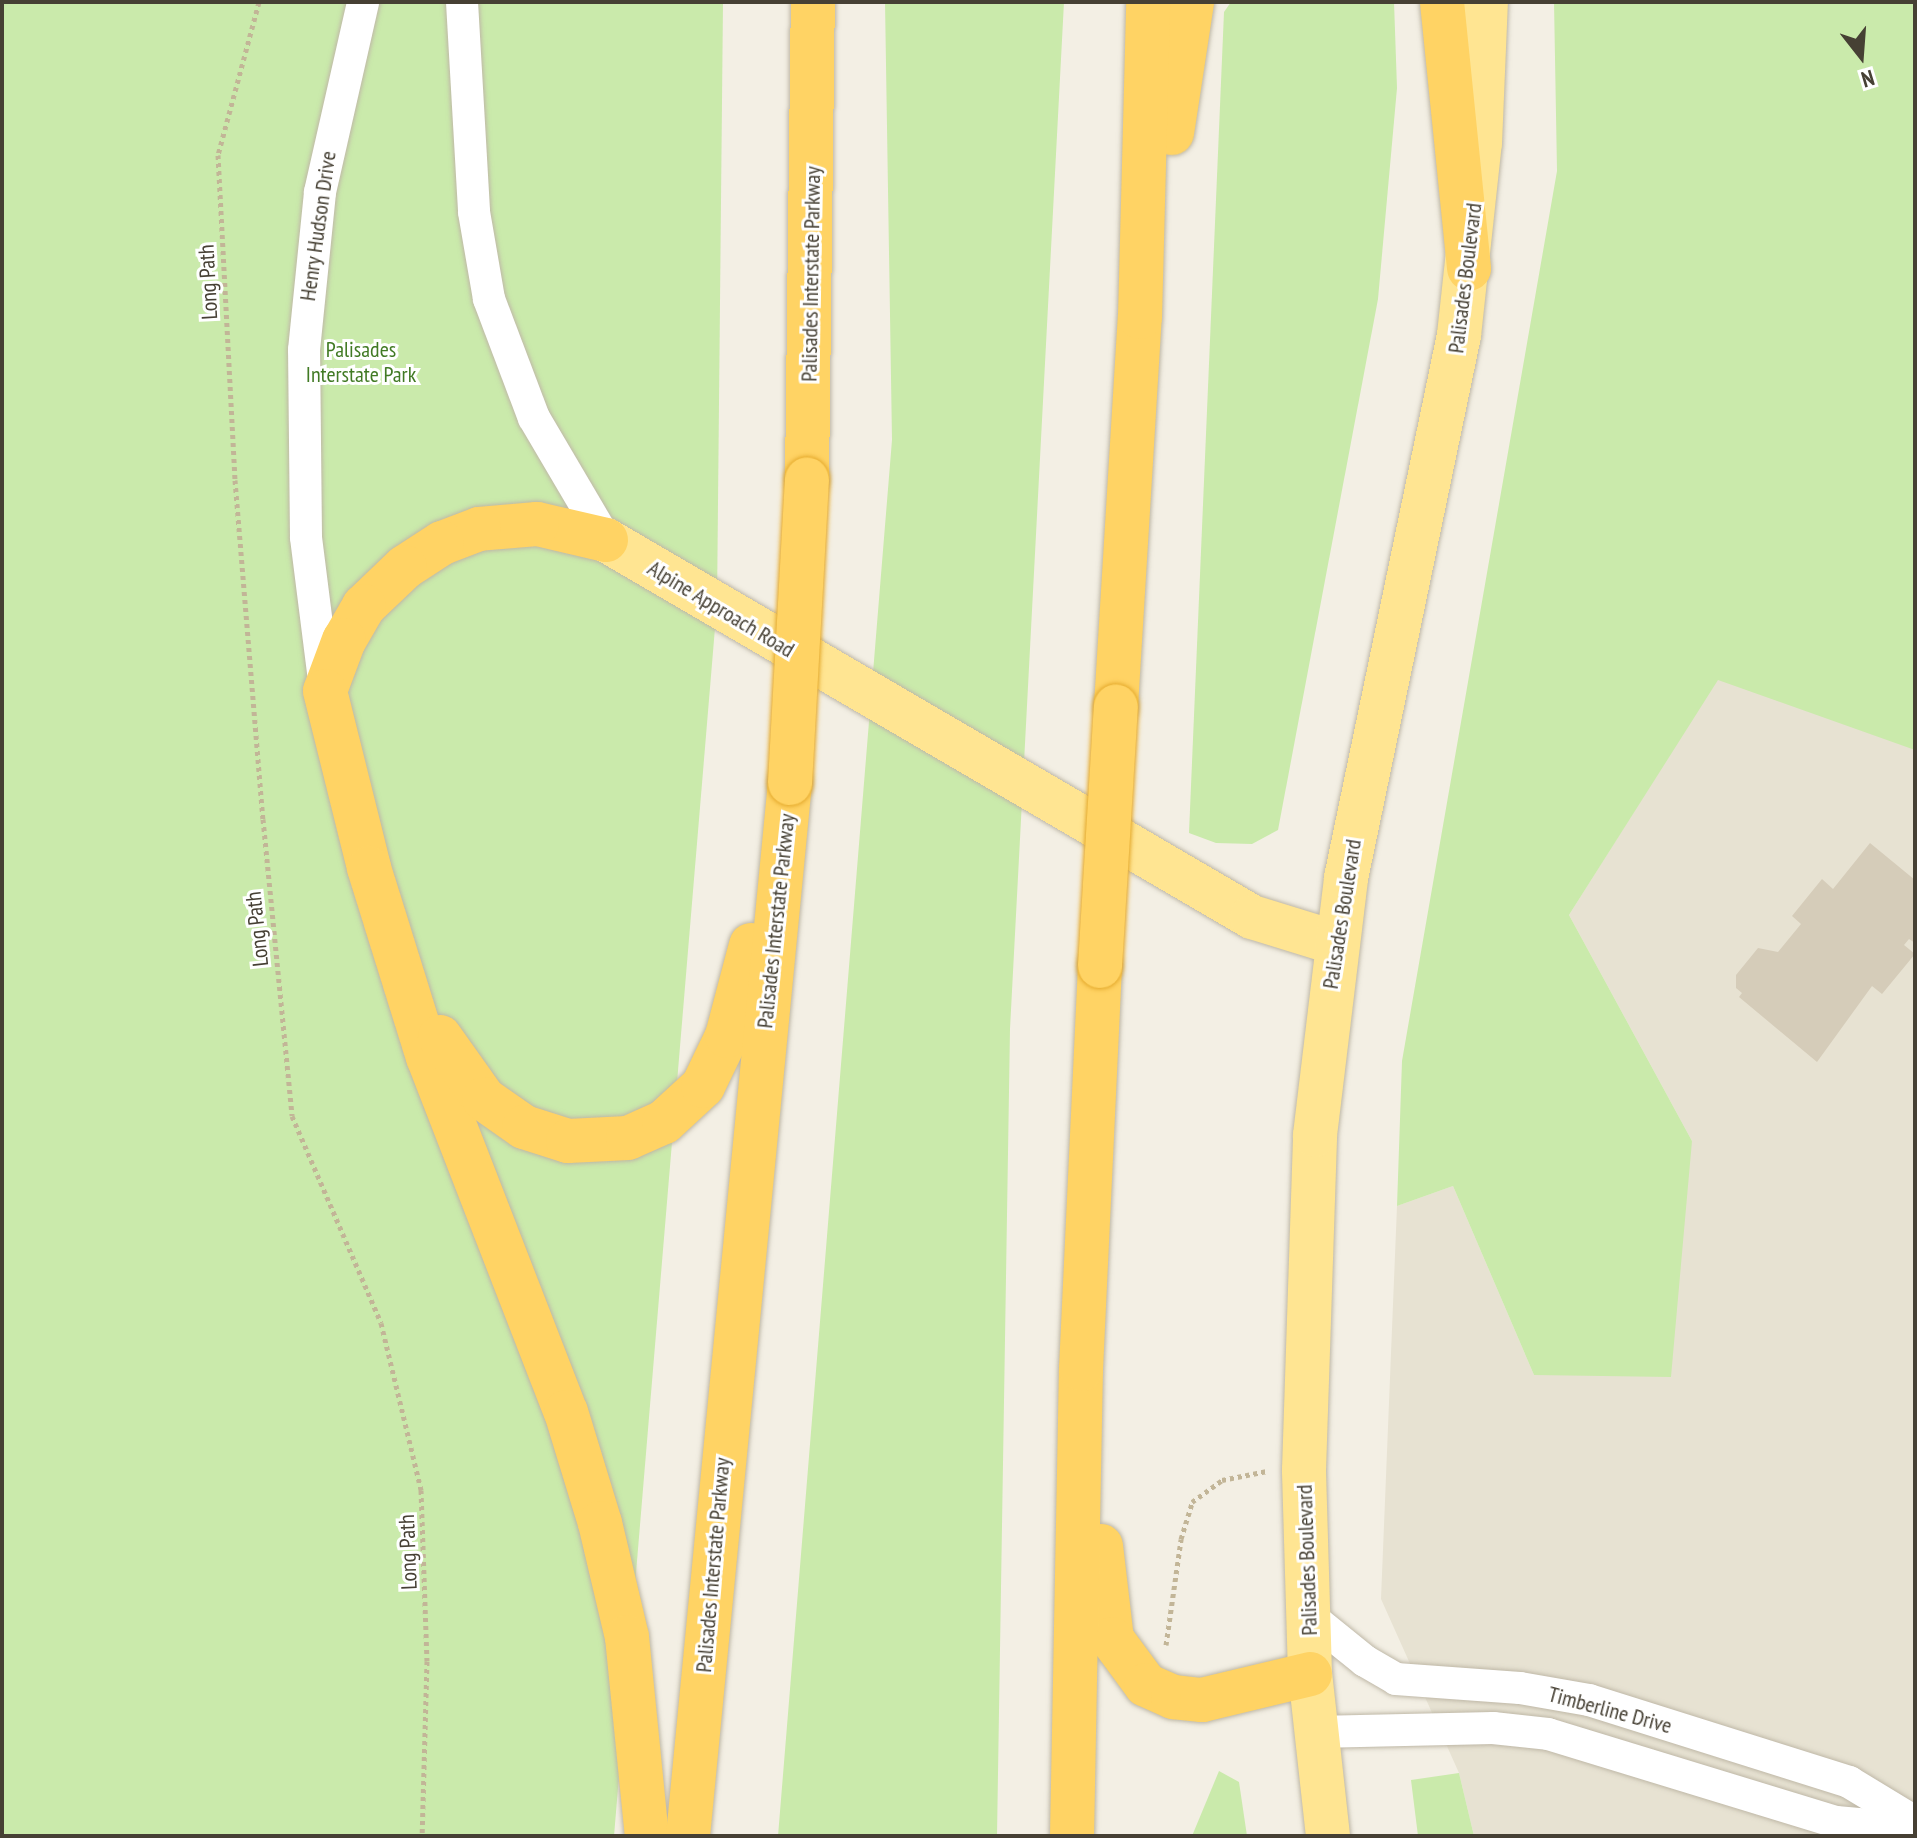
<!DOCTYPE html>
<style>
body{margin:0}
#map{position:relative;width:1917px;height:1838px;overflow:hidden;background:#f3efe4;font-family:"PT Sans Narrow",sans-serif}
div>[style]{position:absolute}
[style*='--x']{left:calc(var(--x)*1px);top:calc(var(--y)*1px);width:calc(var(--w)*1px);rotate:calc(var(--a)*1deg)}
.residential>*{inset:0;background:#e7e2d2}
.green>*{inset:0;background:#caeaab}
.building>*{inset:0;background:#d5ccb9}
.path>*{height:5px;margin-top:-2.5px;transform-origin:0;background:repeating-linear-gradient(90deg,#c2b597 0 4px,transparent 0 8px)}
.roads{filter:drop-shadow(0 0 2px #bfb8a7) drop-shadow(0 0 2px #bfb8a7)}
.street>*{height:32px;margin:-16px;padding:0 16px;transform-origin:16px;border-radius:16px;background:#fff}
.primary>*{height:44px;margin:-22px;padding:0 22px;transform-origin:22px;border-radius:22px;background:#ffe592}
.highway>*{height:44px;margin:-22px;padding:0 22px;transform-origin:22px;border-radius:22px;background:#ffd364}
.bridges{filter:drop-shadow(0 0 2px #e5aa2d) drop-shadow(0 0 2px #e5aa2d)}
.highway-bridge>*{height:44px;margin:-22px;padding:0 22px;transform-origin:22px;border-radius:22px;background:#ffd364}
span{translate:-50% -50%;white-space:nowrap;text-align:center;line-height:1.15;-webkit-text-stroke:6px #fff;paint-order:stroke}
.street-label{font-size:22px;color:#464034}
.park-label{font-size:22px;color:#417a24}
.frame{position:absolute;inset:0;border:4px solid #464034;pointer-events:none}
.north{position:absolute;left:1821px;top:16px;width:80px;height:80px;-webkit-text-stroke:6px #fff;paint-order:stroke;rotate:163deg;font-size:22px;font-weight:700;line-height:32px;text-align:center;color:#464034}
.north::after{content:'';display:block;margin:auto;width:28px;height:36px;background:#464034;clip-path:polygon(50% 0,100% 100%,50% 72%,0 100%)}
</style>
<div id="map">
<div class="residential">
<i style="clip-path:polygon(1915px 365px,1915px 1836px,1474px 1836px,1459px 1773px,1381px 1599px,1397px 1206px,1453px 1186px,1534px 1375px,1692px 1141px,1569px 915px)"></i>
</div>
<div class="green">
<i style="clip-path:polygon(2px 2px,723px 2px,717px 604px,614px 1836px,2px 1836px)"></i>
<i style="clip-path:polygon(885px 2px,1064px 2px,1010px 1029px,997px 1836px,778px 1836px,892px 440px)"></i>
<i style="clip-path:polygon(1231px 2px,1394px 2px,1397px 88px,1378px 299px,1278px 830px,1252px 844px,1216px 843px,1189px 833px,1224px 12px)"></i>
<i style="clip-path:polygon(1554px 2px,1915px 2px,1915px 750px,1718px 680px,1569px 915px,1692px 1141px,1671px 1377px,1534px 1375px,1453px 1186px,1397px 1206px,1402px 1061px,1557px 171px)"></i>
<i style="clip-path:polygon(1219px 1771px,1239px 1782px,1247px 1836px,1192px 1836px)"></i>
<i style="clip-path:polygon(1459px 1773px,1474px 1836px,1418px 1836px,1411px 1780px)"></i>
</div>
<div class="building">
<i style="clip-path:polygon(1870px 843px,1915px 880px,1915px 943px,1909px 939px,1904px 945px,1915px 954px,1882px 994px,1872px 986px,1817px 1062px,1739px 997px,1742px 993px,1736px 988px,1736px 975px,1758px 948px,1778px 952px,1801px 924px,1792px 916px,1822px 879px,1833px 889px)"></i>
</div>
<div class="path">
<i style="--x:259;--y:2;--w:158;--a:105"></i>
<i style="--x:218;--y:155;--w:325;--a:87"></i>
<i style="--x:235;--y:480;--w:340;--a:85.3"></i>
<i style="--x:263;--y:819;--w:298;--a:84.4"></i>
<i style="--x:292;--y:1116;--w:225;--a:66.7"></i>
<i style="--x:381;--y:1323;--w:172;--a:76.5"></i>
<i style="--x:421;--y:1490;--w:171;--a:88"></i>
<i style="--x:427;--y:1661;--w:175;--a:91.6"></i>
<i style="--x:1166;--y:1645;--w:107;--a:-81.9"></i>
<i style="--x:1181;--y:1539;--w:39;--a:-73"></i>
<i style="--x:1192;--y:1502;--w:37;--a:-36"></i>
<i style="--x:1222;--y:1480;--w:46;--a:-11.3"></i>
</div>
<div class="roads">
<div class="street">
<i style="--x:462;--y:2;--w:210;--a:86.7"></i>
<i style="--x:474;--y:212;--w:88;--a:80.2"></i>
<i style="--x:489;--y:299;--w:127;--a:69.3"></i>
<i style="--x:534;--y:418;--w:142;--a:59.5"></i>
<i style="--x:325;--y:688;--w:152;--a:-97.2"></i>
<i style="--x:306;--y:537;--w:187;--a:-90.6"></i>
<i style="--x:304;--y:350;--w:159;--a:-84.2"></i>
<i style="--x:320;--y:192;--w:195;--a:-77.2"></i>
<i style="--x:1308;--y:1615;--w:73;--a:38.9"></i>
<i style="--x:1365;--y:1661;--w:36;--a:30"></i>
<i style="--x:1396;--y:1679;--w:124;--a:4.2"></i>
<i style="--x:1520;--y:1688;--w:70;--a:9.9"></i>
<i style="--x:1589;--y:1700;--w:273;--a:17.5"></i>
<i style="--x:1849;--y:1782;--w:77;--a:31.2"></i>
<i style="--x:1316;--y:1732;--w:177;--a:-1.3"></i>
<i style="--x:1493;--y:1728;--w:55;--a:6.2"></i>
<i style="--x:1548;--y:1734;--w:301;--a:17"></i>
<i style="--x:1836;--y:1822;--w:79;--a:5.1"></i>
</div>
<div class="primary">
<i style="--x:606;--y:540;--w:748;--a:30.27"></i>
<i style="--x:1252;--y:917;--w:88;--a:17.2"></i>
<i style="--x:1328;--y:1836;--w:163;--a:-96.3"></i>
<i style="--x:1310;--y:1674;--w:204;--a:-91.7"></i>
<i style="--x:1304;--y:1470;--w:335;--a:-88.1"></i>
<i style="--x:1315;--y:1135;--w:259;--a:-83.1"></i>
<i style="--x:1346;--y:878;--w:555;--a:-78.24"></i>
<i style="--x:1459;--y:335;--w:193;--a:-83.8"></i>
<i style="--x:1480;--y:143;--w:141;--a:-87.6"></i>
</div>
<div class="highway">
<i style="--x:1442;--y:2;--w:268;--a:84.2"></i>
<i style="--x:1172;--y:133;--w:133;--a:-81.3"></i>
<i style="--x:807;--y:479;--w:477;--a:-89.3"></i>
<i style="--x:606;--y:540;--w:71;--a:-166.9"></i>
<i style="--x:537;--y:524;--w:58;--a:175.1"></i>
<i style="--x:479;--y:529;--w:40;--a:159"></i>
<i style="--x:442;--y:543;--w:44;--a:147"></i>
<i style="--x:405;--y:567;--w:57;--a:136.4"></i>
<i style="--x:364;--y:606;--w:39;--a:120"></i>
<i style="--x:344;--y:640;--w:54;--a:110.4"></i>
<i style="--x:325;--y:691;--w:182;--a:76"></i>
<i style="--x:369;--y:868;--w:198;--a:72.7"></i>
<i style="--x:428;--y:1057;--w:381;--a:68.8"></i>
<i style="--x:566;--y:1412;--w:116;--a:73"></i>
<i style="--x:600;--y:1523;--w:117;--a:76.7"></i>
<i style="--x:627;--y:1637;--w:200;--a:84.3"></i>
<i style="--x:1116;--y:706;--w:390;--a:-86.5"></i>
<i style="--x:1140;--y:317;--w:315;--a:-88.5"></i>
<i style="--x:440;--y:1037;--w:76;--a:54.6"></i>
<i style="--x:484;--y:1099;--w:49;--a:35"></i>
<i style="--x:524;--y:1127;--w:46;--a:17.7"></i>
<i style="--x:568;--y:1141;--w:60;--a:-2.9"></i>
<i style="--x:628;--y:1138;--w:39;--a:-24"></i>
<i style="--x:664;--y:1122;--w:53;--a:-42.7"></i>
<i style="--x:703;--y:1086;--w:55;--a:-64.4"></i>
<i style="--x:727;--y:1036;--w:94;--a:-75.2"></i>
<i style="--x:1101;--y:1546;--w:94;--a:83.3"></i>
<i style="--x:1112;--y:1639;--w:57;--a:53.5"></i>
<i style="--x:1146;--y:1685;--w:30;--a:24"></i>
<i style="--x:1173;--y:1697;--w:29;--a:6"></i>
<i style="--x:1202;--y:1700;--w:111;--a:-13.5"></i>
<i style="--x:688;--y:1836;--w:1058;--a:-84.47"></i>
<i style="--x:1072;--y:1836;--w:467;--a:-88.9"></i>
<i style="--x:1081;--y:1369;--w:403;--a:-87.3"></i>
</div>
</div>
<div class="bridges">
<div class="highway-bridge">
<i style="--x:790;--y:783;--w:304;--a:-86.8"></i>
<i style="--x:1100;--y:966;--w:260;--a:-86.5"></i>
</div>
</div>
<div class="street-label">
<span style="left:318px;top:226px;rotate:-82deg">Henry Hudson Drive</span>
<span style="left:811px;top:274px;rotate:-89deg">Palisades Interstate Parkway</span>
<span style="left:1465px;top:278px;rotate:-83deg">Palisades Boulevard</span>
<span style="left:208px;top:282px;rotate:-93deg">Long Path</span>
<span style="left:721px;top:609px;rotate:31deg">Alpine Approach Road</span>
<span style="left:1342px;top:914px;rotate:-81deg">Palisades Boulevard</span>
<span style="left:776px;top:921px;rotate:-84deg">Palisades Interstate Parkway</span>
<span style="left:257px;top:929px;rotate:-96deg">Long Path</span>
<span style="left:408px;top:1552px;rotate:-92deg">Long Path</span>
<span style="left:1307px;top:1560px;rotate:-92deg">Palisades Boulevard</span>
<span style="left:713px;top:1565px;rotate:-85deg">Palisades Interstate Parkway</span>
<span style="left:1610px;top:1710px;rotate:15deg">Timberline Drive</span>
</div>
<div class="park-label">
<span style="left:361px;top:362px">Palisades<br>Interstate Park</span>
</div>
<div class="frame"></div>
<div class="north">N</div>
</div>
